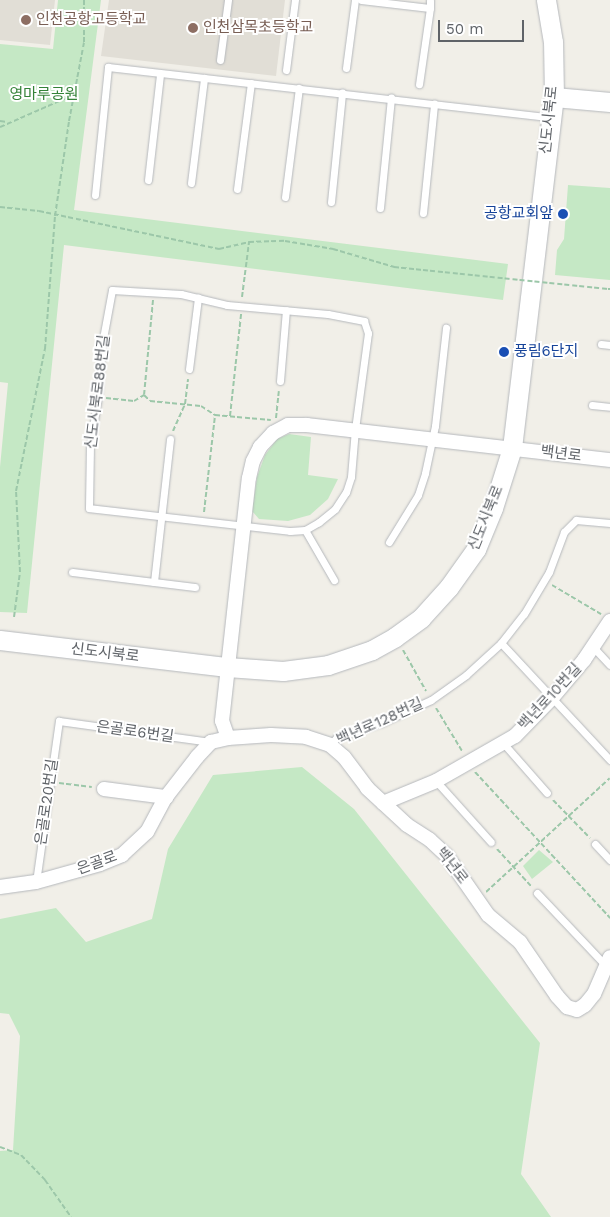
<!DOCTYPE html>
<meta charset="utf-8">
<style>
body{margin:0}
#map{position:relative;width:610px;height:1217px;overflow:hidden;background:#f1efe8;font-family:"Work Sans","Noto Sans KR",sans-serif}
div>[style]{position:absolute}
[style*='--x']{left:calc(var(--x)*1px);top:calc(var(--y)*1px);width:calc(var(--w)*1px);rotate:calc(var(--a)*1deg)}
.education>*{inset:0;background:#e1ded6}
.green>*{inset:0;background:#c5e8c5}
.path>*{height:2px;margin-top:-1px;transform-origin:0;background:repeating-linear-gradient(90deg,#9cc7a9 0 5px,transparent 0 7.5px)}
.roads{filter:drop-shadow(0 0 1px #b5b8bc) drop-shadow(0 0 1px #b5b8bc)}
.lane>*{height:7px;margin:-3.5px;padding:0 3.5px;transform-origin:3.5px;border-radius:3.5px;background:#fff}
.street>*{height:14px;margin:-7px;padding:0 7px;transform-origin:7px;border-radius:7px;background:#fff}
.secondary>*{height:19px;margin:-9.5px;padding:0 9.5px;transform-origin:9.5px;border-radius:9.5px;background:#fff}
.path-bridge>*{height:2px;margin-top:-1px;transform-origin:0;background:repeating-linear-gradient(90deg,#9cc7a9 0 5px,transparent 0 7.5px)}
.dots>*{width:14px;height:14px;translate:-50% -50%;box-sizing:border-box;border:2px solid #fff;border-radius:50%}
span{translate:-50% -50%;white-space:nowrap;text-align:center;line-height:1.15;-webkit-text-stroke:4px #fff;paint-order:stroke}
.education-label{font-size:15px;color:#785e54}
.left{translate:0 -50%;text-align:left}
.park-label{font-size:15px;color:#348238}
.street-label{font-size:15px;color:#5f6368}
.transit-label{font-size:15px;color:#164399}
.right{translate:-100% -50%;text-align:right}
.scale{position:absolute;left:438px;top:20px;width:86px;height:22px;box-sizing:border-box;border:2px solid #5f6368;border-top:0;padding-left:6px;font-size:15px;line-height:18px;white-space:nowrap;color:#5f6368;-webkit-text-stroke:4px #fff;paint-order:stroke}
</style>
<div id="map">
<div class="education">
<i style="clip-path:polygon(0 0,55px 0,50px 45px,0 40px)"></i>
<i style="clip-path:polygon(109px 0,285px 0,276px 76px,101px 56px)"></i>
</div>
<div class="green">
<i style="clip-path:polygon(58px 0,101px 0,74px 210px,508px 264px,503px 300px,64px 245px,27px 613px,0 612px,0 467px,8px 383px,0 382px,0 44px,53px 49px)"></i>
<i style="clip-path:polygon(568px 185px,610px 188px,610px 280px,555px 275px,557px 250px,564px 239px)"></i>
<i style="clip-path:polygon(289px 434px,311px 437px,308px 475px,338px 479px,328px 499px,310px 515px,288px 521px,259px 519px,252px 511px,257px 477px,265px 455px,277px 439px)"></i>
<i style="clip-path:polygon(302px 767px,354px 809px,540px 1043px,521px 1174px,551px 1217px,0 1217px,0 1151px,13px 1150px,20px 1036px,9px 1014px,0 1013px,0 919px,56px 908px,86px 942px,152px 919px,168px 849px,213px 775px)"></i>
<i style="clip-path:polygon(539px 850px,553px 862px,532px 879px,523px 866px)"></i>
</div>
<div class="path">
<i style="--x:0;--y:121;--w:7;--a:8"></i>
<i style="--x:0;--y:127;--w:80;--a:-23.7"></i>
<i style="--x:0;--y:207;--w:39;--a:6"></i>
<i style="--x:39;--y:211;--w:184;--a:11.9"></i>
<i style="--x:219;--y:249;--w:31;--a:-13"></i>
<i style="--x:249;--y:242;--w:36;--a:-2"></i>
<i style="--x:285;--y:241;--w:49;--a:9.5"></i>
<i style="--x:333;--y:249;--w:64;--a:16.4"></i>
<i style="--x:394;--y:267;--w:29;--a:6"></i>
<i style="--x:608;--y:289;--w:2;--a:0"></i>
<i style="--x:242;--y:297;--w:55;--a:-82.7"></i>
<i style="--x:153;--y:300;--w:95;--a:95.4"></i>
<i style="--x:144;--y:395;--w:8;--a:45"></i>
<i style="--x:150;--y:401;--w:51;--a:5.6"></i>
<i style="--x:201;--y:406;--w:17;--a:33"></i>
<i style="--x:215;--y:415;--w:56;--a:5.1"></i>
<i style="--x:106;--y:398;--w:28;--a:6"></i>
<i style="--x:134;--y:401;--w:12;--a:-31"></i>
<i style="--x:230;--y:416;--w:103;--a:-83.8"></i>
<i style="--x:276;--y:418;--w:27;--a:-84"></i>
<i style="--x:173;--y:431;--w:30;--a:-66"></i>
<i style="--x:185;--y:404;--w:25;--a:-83"></i>
<i style="--x:204;--y:512;--w:98;--a:-83.5"></i>
<i style="--x:552;--y:585;--w:57;--a:30.6"></i>
<i style="--x:14;--y:617;--w:45;--a:-82.4"></i>
<i style="--x:20;--y:572;--w:81;--a:-92.8"></i>
<i style="--x:16;--y:491;--w:145;--a:-78.5"></i>
<i style="--x:45;--y:349;--w:133;--a:-85.7"></i>
<i style="--x:55;--y:216;--w:96;--a:-81.6"></i>
<i style="--x:69;--y:121;--w:80;--a:-79.2"></i>
<i style="--x:84;--y:42;--w:42;--a:-90"></i>
<i style="--x:403;--y:650;--w:47;--a:60.7"></i>
<i style="--x:436;--y:708;--w:50;--a:58.8"></i>
<i style="--x:475;--y:772;--w:199;--a:47.2"></i>
<i style="--x:59;--y:783;--w:33;--a:7"></i>
<i style="--x:553;--y:800;--w:53;--a:45.8"></i>
<i style="--x:497;--y:849;--w:50;--a:47.4"></i>
<i style="--x:486;--y:892;--w:168;--a:-42.6"></i>
<i style="--x:0;--y:1147;--w:22;--a:21"></i>
<i style="--x:21;--y:1155;--w:35;--a:46"></i>
<i style="--x:45;--y:1180;--w:45;--a:54.9"></i>
</div>
<div class="roads">
<div class="lane">
<i style="--x:361;--y:0;--w:69;--a:6.6"></i>
<i style="--x:430;--y:8;--w:77;--a:98.2"></i>
<i style="--x:430;--y:8;--w:8;--a:-90"></i>
<i style="--x:220;--y:60;--w:61;--a:-82.4"></i>
<i style="--x:346;--y:68;--w:69;--a:-82.5"></i>
<i style="--x:286;--y:70;--w:71;--a:-82.7"></i>
<i style="--x:148;--y:180;--w:107;--a:-83.5"></i>
<i style="--x:191;--y:183;--w:106;--a:-82.9"></i>
<i style="--x:237;--y:189;--w:107;--a:-82.5"></i>
<i style="--x:95;--y:195;--w:129;--a:-84.2"></i>
<i style="--x:108;--y:67;--w:445;--a:6.5"></i>
<i style="--x:285;--y:197;--w:110;--a:-82.7"></i>
<i style="--x:331;--y:202;--w:110;--a:-84.2"></i>
<i style="--x:380;--y:208;--w:111;--a:-84.3"></i>
<i style="--x:423;--y:213;--w:110;--a:-84.2"></i>
<i style="--x:112;--y:290;--w:69;--a:3.3"></i>
<i style="--x:181;--y:294;--w:47;--a:13.4"></i>
<i style="--x:227;--y:305;--w:101;--a:5.1"></i>
<i style="--x:328;--y:314;--w:37;--a:11"></i>
<i style="--x:364;--y:321;--w:13;--a:72"></i>
<i style="--x:368;--y:333;--w:97;--a:97.7"></i>
<i style="--x:355;--y:429;--w:48;--a:94.8"></i>
<i style="--x:351;--y:477;--w:16;--a:108"></i>
<i style="--x:346;--y:492;--w:20;--a:123"></i>
<i style="--x:335;--y:509;--w:21;--a:141"></i>
<i style="--x:319;--y:522;--w:16;--a:150"></i>
<i style="--x:305;--y:530;--w:15;--a:176"></i>
<i style="--x:290;--y:531;--w:202;--a:-173.5"></i>
<i style="--x:89;--y:508;--w:63;--a:-89.1"></i>
<i style="--x:90;--y:445;--w:49;--a:-80.5"></i>
<i style="--x:98;--y:397;--w:53;--a:-85.7"></i>
<i style="--x:102;--y:344;--w:55;--a:-79.5"></i>
<i style="--x:601;--y:344;--w:9;--a:6"></i>
<i style="--x:189;--y:369;--w:72;--a:-82.8"></i>
<i style="--x:280;--y:381;--w:71;--a:-85.2"></i>
<i style="--x:592;--y:405;--w:18;--a:6"></i>
<i style="--x:305;--y:530;--w:58;--a:59.9"></i>
<i style="--x:389;--y:542;--w:55;--a:-58.3"></i>
<i style="--x:418;--y:495;--w:23;--a:-72"></i>
<i style="--x:425;--y:473;--w:48;--a:-78"></i>
<i style="--x:435;--y:426;--w:99;--a:-83.6"></i>
<i style="--x:72;--y:572;--w:124;--a:7"></i>
<i style="--x:154;--y:582;--w:144;--a:-83.6"></i>
<i style="--x:501;--y:643;--w:160;--a:47"></i>
<i style="--x:594;--y:648;--w:23;--a:47"></i>
<i style="--x:504;--y:744;--w:65;--a:48.7"></i>
<i style="--x:330;--y:745;--w:11;--a:-49"></i>
<i style="--x:337;--y:737;--w:46;--a:-17.7"></i>
<i style="--x:381;--y:723;--w:55;--a:-24.7"></i>
<i style="--x:431;--y:700;--w:43;--a:-35.5"></i>
<i style="--x:466;--y:675;--w:47;--a:-42.4"></i>
<i style="--x:501;--y:643;--w:37;--a:-52"></i>
<i style="--x:524;--y:614;--w:49;--a:-59.2"></i>
<i style="--x:549;--y:572;--w:43;--a:-69.4"></i>
<i style="--x:564;--y:532;--w:17;--a:-45"></i>
<i style="--x:576;--y:520;--w:34;--a:5"></i>
<i style="--x:436;--y:781;--w:82;--a:48"></i>
<i style="--x:595;--y:844;--w:22;--a:47"></i>
<i style="--x:36;--y:882;--w:163;--a:-81.9"></i>
<i style="--x:59;--y:721;--w:153;--a:7.9"></i>
<i style="--x:537;--y:893;--w:99;--a:46.6"></i>
</div>
<div class="street">
<i style="--x:228;--y:738;--w:43;--a:-4"></i>
<i style="--x:271;--y:735;--w:35;--a:3"></i>
<i style="--x:306;--y:737;--w:25;--a:18"></i>
<i style="--x:330;--y:745;--w:18;--a:41"></i>
<i style="--x:344;--y:757;--w:39;--a:53"></i>
<i style="--x:367;--y:788;--w:54;--a:42.8"></i>
<i style="--x:407;--y:825;--w:27;--a:33"></i>
<i style="--x:430;--y:840;--w:23;--a:43"></i>
<i style="--x:447;--y:856;--w:72;--a:55.2"></i>
<i style="--x:488;--y:915;--w:42;--a:40.2"></i>
<i style="--x:520;--y:942;--w:65;--a:55.6"></i>
<i style="--x:557;--y:996;--w:15;--a:48"></i>
<i style="--x:567;--y:1007;--w:10;--a:17"></i>
<i style="--x:577;--y:1010;--w:9;--a:-32"></i>
<i style="--x:585;--y:1005;--w:14;--a:-51"></i>
<i style="--x:594;--y:994;--w:40;--a:-66.6"></i>
<i style="--x:104;--y:789;--w:63;--a:7.4"></i>
<i style="--x:383;--y:803;--w:57;--a:-22.5"></i>
<i style="--x:436;--y:781;--w:91;--a:-29.7"></i>
<i style="--x:515;--y:736;--w:53;--a:-45.8"></i>
<i style="--x:552;--y:698;--w:50;--a:-49.9"></i>
<i style="--x:584;--y:660;--w:47;--a:-56.3"></i>
<i style="--x:0;--y:887;--w:36;--a:-8"></i>
<i style="--x:36;--y:882;--w:66;--a:-15.7"></i>
<i style="--x:100;--y:864;--w:24;--a:-22"></i>
<i style="--x:122;--y:855;--w:34;--a:-43"></i>
<i style="--x:147;--y:832;--w:40;--a:-62"></i>
<i style="--x:166;--y:797;--w:51;--a:-52.2"></i>
<i style="--x:197;--y:757;--w:21;--a:-47"></i>
<i style="--x:211;--y:742;--w:17;--a:-13"></i>
<i style="--x:228;--y:738;--w:18;--a:-109"></i>
<i style="--x:222;--y:721;--w:244;--a:-83.7"></i>
<i style="--x:249;--y:478;--w:17;--a:-77"></i>
<i style="--x:253;--y:461;--w:16;--a:-63"></i>
<i style="--x:260;--y:447;--w:19;--a:-47"></i>
<i style="--x:273;--y:433;--w:17;--a:-28"></i>
<i style="--x:288;--y:425;--w:19;--a:0"></i>
<i style="--x:307;--y:425;--w:305;--a:6.6"></i>
</div>
<div class="secondary">
<i style="--x:554;--y:97;--w:56;--a:5.1"></i>
<i style="--x:0;--y:640;--w:229;--a:6.8"></i>
<i style="--x:227;--y:667;--w:56;--a:4.1"></i>
<i style="--x:283;--y:671;--w:45;--a:-7.6"></i>
<i style="--x:328;--y:665;--w:46;--a:-18.8"></i>
<i style="--x:372;--y:650;--w:26;--a:-29"></i>
<i style="--x:395;--y:637;--w:32;--a:-36"></i>
<i style="--x:421;--y:618;--w:42;--a:-47.9"></i>
<i style="--x:449;--y:587;--w:47;--a:-54.6"></i>
<i style="--x:476;--y:549;--w:44;--a:-67.5"></i>
<i style="--x:493;--y:508;--w:63;--a:-72.4"></i>
<i style="--x:512;--y:448;--w:354;--a:-83.2"></i>
<i style="--x:554;--y:97;--w:55;--a:-91"></i>
<i style="--x:553;--y:42;--w:43;--a:-99.5"></i>
</div>
</div>
<div class="path-bridge">
<i style="--x:423;--y:270;--w:186;--a:5.9"></i>
</div>
<div class="dots">
<i style="left:26px;top:20px;background:#8d6e63"></i>
<i style="left:193px;top:28px;background:#8d6e63"></i>
<i style="left:563px;top:214px;background:#1a4fb4"></i>
<i style="left:504px;top:352px;background:#1a4fb4"></i>
</div>
<div class="education-label">
<span class="left" style="left:36px;top:20px">인천공항고등학교</span>
<span class="left" style="left:203px;top:28px">인천삼목초등학교</span>
</div>
<div class="park-label">
<span style="left:44px;top:95px">영마루공원</span>
</div>
<div class="street-label">
<span style="left:549px;top:120px;rotate:-84deg">신도시북로</span>
<span style="left:98px;top:392px;rotate:-83deg">신도시북로88번길</span>
<span style="left:561px;top:454px;rotate:7deg">백년로</span>
<span style="left:486px;top:518px;rotate:-68deg">신도시북로</span>
<span style="left:105px;top:653px;rotate:7deg">신도시북로</span>
<span style="left:550px;top:697px;rotate:-47deg">백년로10번길</span>
<span style="left:380px;top:722px;rotate:-24deg">백년로128번길</span>
<span style="left:135px;top:732px;rotate:8deg">은골로6번길</span>
<span style="left:47px;top:802px;rotate:-82deg">은골로20번길</span>
<span style="left:97px;top:863px;rotate:-20deg">은골로</span>
<span style="left:452px;top:866px;rotate:52deg">백년로</span>
</div>
<div class="transit-label">
<span class="right" style="left:553px;top:214px">공항교회앞</span>
<span class="left" style="left:514px;top:352px">풍림6단지</span>
</div>
<div class="scale">50 m</div>
</div>
